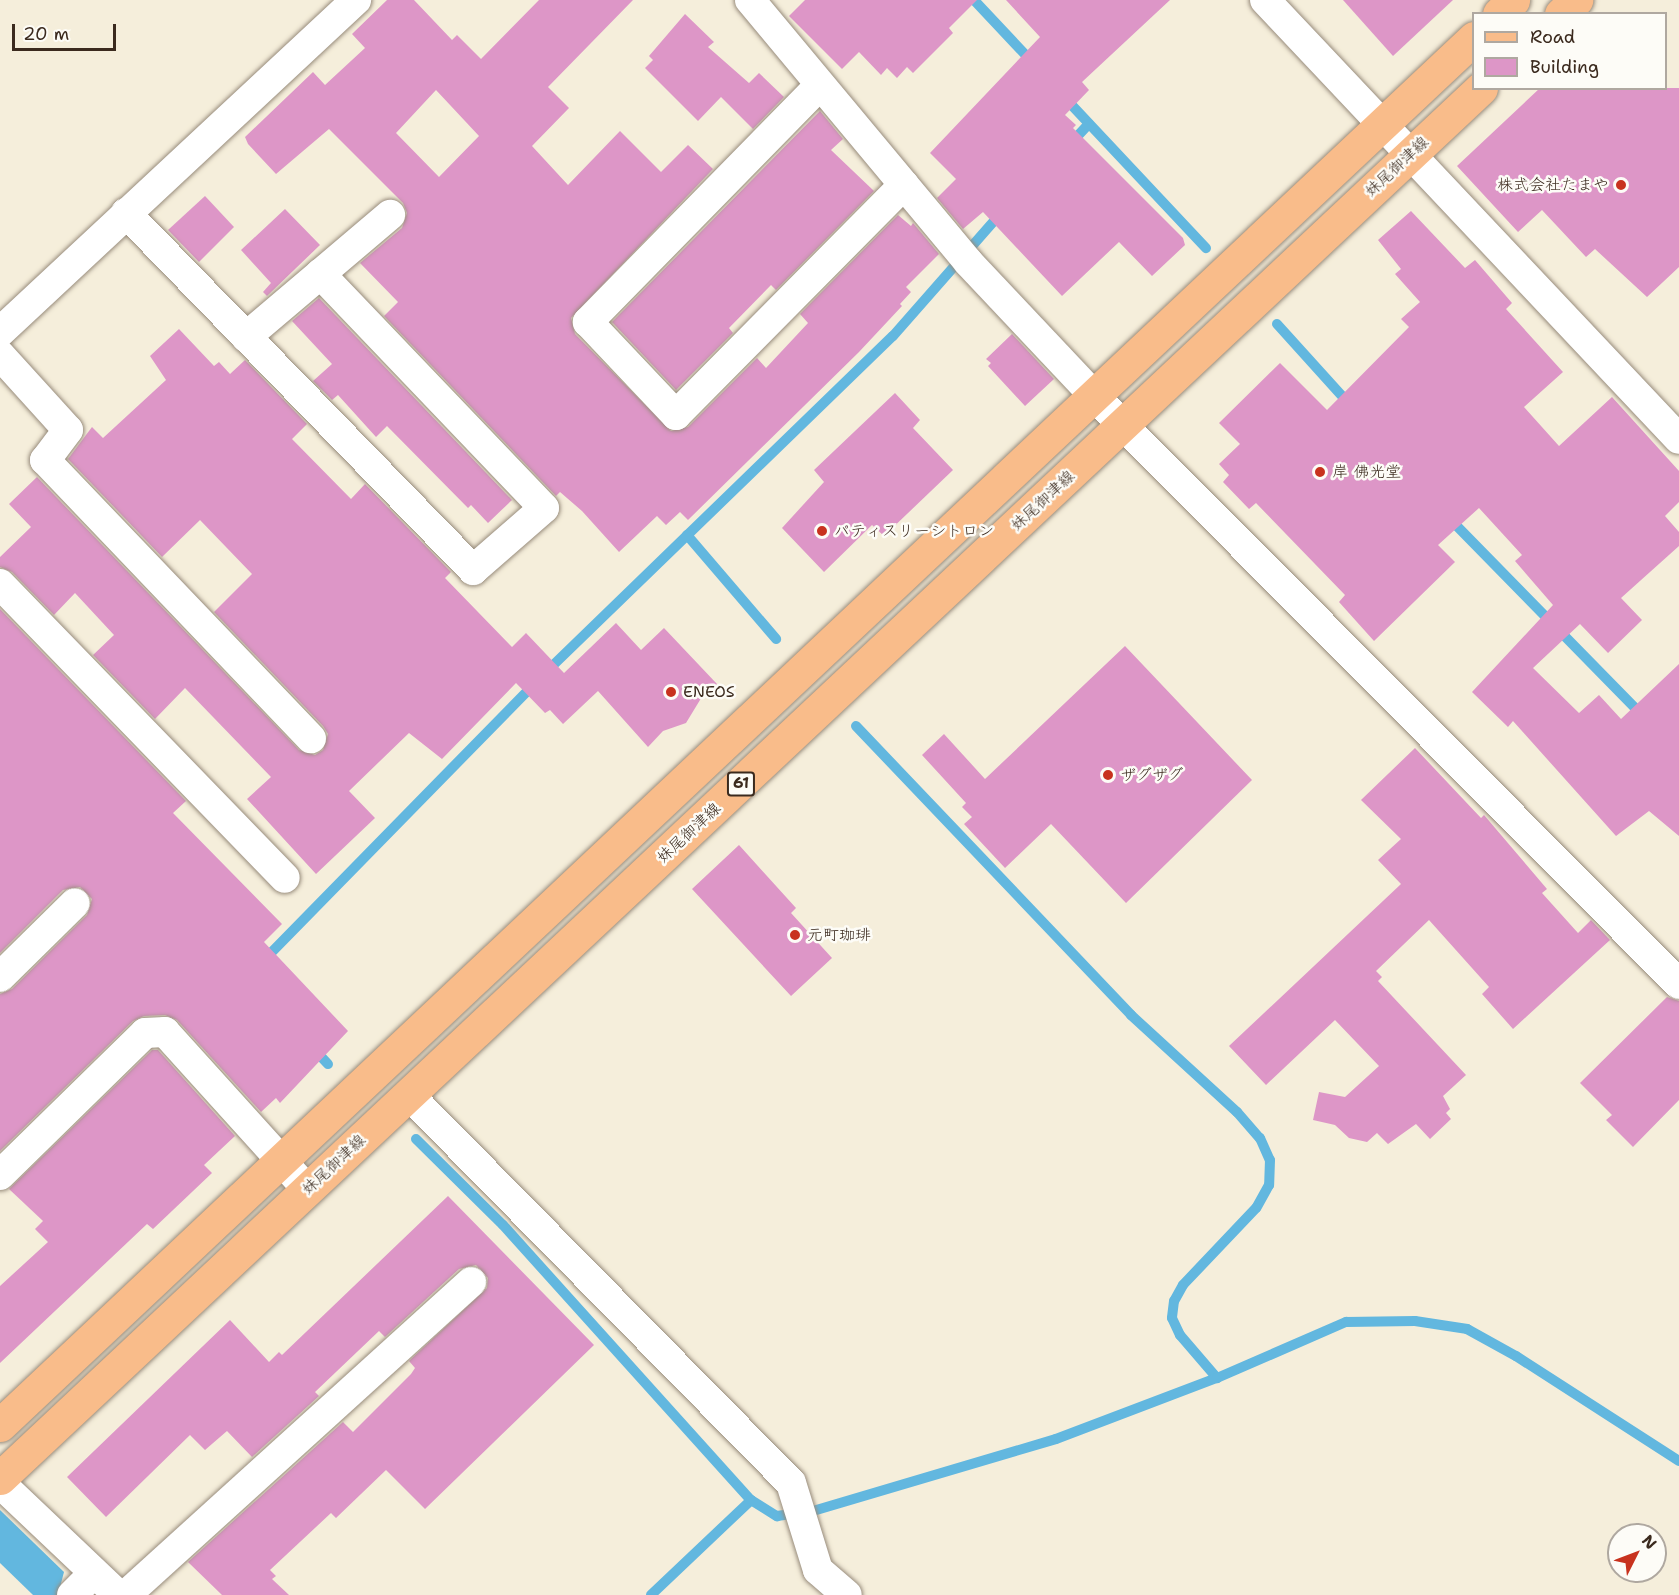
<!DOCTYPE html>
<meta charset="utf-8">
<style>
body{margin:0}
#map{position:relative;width:1679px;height:1595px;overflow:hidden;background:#f5eedb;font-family:"Shantell Sans","Klee One",sans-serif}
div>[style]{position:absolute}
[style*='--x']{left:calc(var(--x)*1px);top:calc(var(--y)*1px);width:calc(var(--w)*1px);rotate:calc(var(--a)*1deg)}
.water>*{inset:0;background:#62b7df}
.stream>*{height:10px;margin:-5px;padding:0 5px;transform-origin:5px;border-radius:5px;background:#62b7df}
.building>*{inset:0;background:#dd96c7}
.roads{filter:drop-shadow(0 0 2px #988c7c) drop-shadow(0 0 2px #988c7c)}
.street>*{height:30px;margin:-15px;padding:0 15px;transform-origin:15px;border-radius:15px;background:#fff}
.primary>*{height:33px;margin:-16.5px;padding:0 16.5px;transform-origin:16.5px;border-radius:16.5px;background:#f9bc8a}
.dots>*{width:16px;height:16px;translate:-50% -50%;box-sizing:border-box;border:3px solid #fdfcf7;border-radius:50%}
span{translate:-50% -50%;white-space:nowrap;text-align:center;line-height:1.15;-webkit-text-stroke:5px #fdfcf7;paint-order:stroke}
.shield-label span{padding:2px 4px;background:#fdfcf7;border:2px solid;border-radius:4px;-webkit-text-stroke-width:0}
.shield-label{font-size:15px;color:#3b2a1e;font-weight:700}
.street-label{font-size:16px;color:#3b2a1e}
.poi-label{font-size:16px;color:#3b2a1e}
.right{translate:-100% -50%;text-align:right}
.left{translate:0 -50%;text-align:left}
.legend{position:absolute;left:1472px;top:12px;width:195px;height:78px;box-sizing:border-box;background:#fdfcf7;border:2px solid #afa8a0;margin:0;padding:8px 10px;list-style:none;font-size:18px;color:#3b2a1e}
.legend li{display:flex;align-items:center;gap:12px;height:30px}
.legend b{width:30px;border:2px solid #afa8a0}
.north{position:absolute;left:1607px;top:1523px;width:60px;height:60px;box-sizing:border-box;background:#fdfcf7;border:2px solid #afa8a0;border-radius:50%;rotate:48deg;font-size:16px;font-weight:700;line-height:24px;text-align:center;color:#3b2a1e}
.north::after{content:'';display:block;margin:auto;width:21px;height:27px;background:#c8321e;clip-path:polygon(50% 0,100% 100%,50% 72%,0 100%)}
.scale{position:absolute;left:12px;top:24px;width:104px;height:27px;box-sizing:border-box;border:3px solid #3b2a1e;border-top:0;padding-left:8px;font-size:18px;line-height:21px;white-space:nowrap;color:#3b2a1e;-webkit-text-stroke:4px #fdfcf7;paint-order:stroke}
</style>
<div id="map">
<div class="water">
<i style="clip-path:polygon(0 1510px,64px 1572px,58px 1595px,33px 1595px,0 1563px)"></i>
</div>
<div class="stream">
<i style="--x:974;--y:0;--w:88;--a:46.8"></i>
<i style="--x:1065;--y:98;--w:206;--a:46.8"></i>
<i style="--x:1071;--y:143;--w:26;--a:-47"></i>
<i style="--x:1277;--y:324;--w:110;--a:47.9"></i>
<i style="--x:1448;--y:517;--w:279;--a:45.6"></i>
<i style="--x:687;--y:535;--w:137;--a:49.4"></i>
<i style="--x:545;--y:673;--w:484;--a:-44.1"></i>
<i style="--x:893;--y:336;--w:165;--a:-48.7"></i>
<i style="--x:856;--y:726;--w:399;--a:46.4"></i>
<i style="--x:1131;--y:1015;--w:144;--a:42.5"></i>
<i style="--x:1237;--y:1112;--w:35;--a:49"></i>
<i style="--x:1260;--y:1138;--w:24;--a:66"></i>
<i style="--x:1270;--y:1160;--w:25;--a:92"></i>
<i style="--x:1269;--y:1185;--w:26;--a:119"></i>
<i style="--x:1256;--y:1208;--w:106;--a:133.5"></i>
<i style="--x:1183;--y:1285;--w:18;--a:119"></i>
<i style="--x:1174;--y:1301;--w:17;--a:97"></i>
<i style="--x:1172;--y:1318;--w:19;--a:65"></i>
<i style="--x:1180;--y:1335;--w:57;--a:49.3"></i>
<i style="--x:264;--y:960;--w:386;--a:-45.6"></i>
<i style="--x:313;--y:1048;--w:22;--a:47"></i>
<i style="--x:416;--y:1139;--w:122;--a:44.7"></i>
<i style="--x:503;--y:1225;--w:370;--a:48"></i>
<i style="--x:651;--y:1595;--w:138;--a:-43.5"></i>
<i style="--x:751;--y:1500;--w:31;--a:32"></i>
<i style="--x:777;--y:1516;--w:36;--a:-8"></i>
<i style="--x:813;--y:1511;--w:253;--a:-16.5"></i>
<i style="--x:1056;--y:1439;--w:172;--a:-20.8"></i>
<i style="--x:1217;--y:1378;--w:141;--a:-23.5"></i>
<i style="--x:1346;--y:1322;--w:69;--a:-0.8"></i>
<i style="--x:1415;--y:1321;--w:53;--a:8.7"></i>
<i style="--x:1467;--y:1329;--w:56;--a:28.9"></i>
<i style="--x:1516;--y:1356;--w:194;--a:32.8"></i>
</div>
<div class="building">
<i style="clip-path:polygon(evenodd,387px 0,414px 0,452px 40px,457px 35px,481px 59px,539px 0,633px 0,548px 87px,569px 108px,532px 146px,568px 185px,620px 131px,661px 172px,688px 145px,713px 169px,571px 318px,575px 334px,671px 431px,688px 427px,757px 358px,766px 368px,808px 323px,800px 314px,898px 215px,911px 226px,913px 223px,939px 254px,906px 287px,911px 292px,900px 304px,902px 306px,859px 352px,688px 520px,680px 512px,666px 525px,657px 516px,619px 552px,582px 511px,560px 492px,556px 496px,384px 316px,398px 302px,360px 263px,402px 228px,407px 213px,403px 203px,329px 129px,276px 174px,248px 144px,245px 137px,313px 72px,325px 85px,365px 48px,352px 34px,387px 0,436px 90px,479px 136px,439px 177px,396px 133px,436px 90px)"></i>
<i style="clip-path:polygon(805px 0,977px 0,949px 28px,953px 33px,913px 73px,907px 67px,897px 78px,887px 68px,881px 75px,859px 52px,842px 69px,789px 16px)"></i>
<i style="clip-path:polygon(1006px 0,1170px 0,1082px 82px,1089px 90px,1065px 115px,1076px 125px,1073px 128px,1183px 238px,1185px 245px,1152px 276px,1119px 242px,1062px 296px,983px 212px,963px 229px,937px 198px,956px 179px,930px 153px,1040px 37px)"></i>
<i style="clip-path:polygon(1343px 0,1453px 0,1393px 56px)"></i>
<i style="clip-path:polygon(685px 14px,714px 42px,708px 47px,749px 83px,759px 73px,784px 97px,753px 129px,721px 97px,698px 121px,645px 68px,653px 60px,649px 56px)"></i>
<i style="clip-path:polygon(1540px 88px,1679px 88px,1679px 267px,1647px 297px,1595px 249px,1586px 257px,1542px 210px,1518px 232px,1457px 166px)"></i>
<i style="clip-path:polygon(820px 111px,843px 139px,831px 150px,874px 191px,776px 290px,771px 285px,729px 328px,733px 333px,676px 390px,612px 322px)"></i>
<i style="clip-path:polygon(205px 196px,234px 227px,199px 262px,168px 230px)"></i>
<i style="clip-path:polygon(285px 209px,320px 245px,267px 296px,263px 292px,271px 283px,241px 250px)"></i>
<i style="clip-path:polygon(1411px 211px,1465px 268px,1475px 260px,1512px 303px,1506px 309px,1563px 372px,1524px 407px,1559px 446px,1612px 397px,1679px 471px,1679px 502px,1665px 516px,1679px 532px,1679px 546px,1621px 598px,1642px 620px,1608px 653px,1580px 624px,1533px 668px,1579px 713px,1599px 695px,1621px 719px,1679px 664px,1679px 836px,1649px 811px,1616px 836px,1513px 721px,1508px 727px,1472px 692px,1553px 605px,1515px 561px,1522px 555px,1479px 508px,1438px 545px,1455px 562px,1374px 641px,1339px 602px,1345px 595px,1256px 503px,1249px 509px,1223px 482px,1229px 475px,1219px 464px,1240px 444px,1219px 423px,1280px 363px,1327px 410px,1409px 327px,1401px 319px,1420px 302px,1395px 274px,1401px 269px,1378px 240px)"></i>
<i style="clip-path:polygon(319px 298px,512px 500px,488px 523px,471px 505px,468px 508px,387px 426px,376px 437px,338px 395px,332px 400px,313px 381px,332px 364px,292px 321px)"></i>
<i style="clip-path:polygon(179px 329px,214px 366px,219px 362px,230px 374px,245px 360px,307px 424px,292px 439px,351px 499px,365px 484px,451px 572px,445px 578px,512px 647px,526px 633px,564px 673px,616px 623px,641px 650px,664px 628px,717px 684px,700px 700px,686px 723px,663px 731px,648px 747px,598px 691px,563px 724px,550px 710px,545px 713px,516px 683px,442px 759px,409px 733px,349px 791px,375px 818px,316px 874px,247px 799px,271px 777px,185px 688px,155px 719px,93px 655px,114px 635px,75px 593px,54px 615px,12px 572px,0 567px,0 557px,31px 527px,9px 504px,37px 477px,299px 750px,315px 755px,323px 750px,328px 734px,323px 726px,214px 612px,252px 574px,200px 520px,162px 557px,68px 459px,92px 427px,103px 438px,166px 380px,150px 356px)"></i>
<i style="clip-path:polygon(1012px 334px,1054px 379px,1025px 406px,988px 366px,991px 363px,986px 359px)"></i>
<i style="clip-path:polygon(895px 393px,920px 420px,913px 428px,953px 470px,884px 536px,872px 525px,824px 572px,782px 528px,824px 482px,814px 470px)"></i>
<i style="clip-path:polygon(0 609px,186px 801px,173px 813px,282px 924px,264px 942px,348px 1031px,280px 1103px,276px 1098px,261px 1112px,177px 1020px,165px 1015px,144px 1016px,133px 1021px,0 1151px,0 994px,12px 989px,87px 915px,92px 899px,80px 887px,63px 890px,0 953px)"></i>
<i style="clip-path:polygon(1125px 646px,1252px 780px,1126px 903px,1051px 824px,1005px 868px,964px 824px,972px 817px,962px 807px,966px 803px,922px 755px,944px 734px,985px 779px)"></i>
<i style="clip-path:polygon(1415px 748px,1481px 818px,1484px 815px,1547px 889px,1542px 893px,1578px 933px,1591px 920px,1610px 940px,1513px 1029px,1482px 994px,1489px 987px,1429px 920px,1376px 971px,1382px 977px,1378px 981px,1466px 1075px,1443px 1096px,1450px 1109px,1446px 1113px,1451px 1119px,1430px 1139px,1416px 1124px,1388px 1144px,1377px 1133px,1367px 1142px,1349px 1138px,1335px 1125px,1313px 1120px,1319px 1092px,1345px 1097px,1379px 1066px,1335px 1020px,1266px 1085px,1229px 1046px,1401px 884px,1378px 860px,1401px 839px,1361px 800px)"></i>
<i style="clip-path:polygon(739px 845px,796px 908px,791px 913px,832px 958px,791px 996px,692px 889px)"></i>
<i style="clip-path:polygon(1667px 997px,1679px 1001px,1679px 1100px,1633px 1147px,1606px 1120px,1612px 1115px,1580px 1083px)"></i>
<i style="clip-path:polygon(152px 1050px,158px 1050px,235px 1136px,204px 1165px,212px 1173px,153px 1229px,147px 1224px,0 1363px,0 1286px,48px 1242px,35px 1229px,43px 1221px,9px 1189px)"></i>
<i style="clip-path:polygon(448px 1196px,594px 1345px,425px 1509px,386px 1470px,336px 1518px,331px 1513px,270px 1570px,276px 1576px,272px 1579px,289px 1595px,222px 1595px,188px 1562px,343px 1422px,353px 1432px,411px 1374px,415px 1368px,409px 1361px,487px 1288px,488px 1278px,476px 1265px,459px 1269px,385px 1337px,379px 1331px,315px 1392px,319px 1396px,252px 1457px,227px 1431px,205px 1450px,190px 1435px,106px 1517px,67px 1477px,230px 1320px,269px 1362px,279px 1352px,282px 1355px)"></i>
</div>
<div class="roads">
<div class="street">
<i style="--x:750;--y:0;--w:341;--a:50.2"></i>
<i style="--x:968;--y:262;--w:185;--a:46.7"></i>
<i style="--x:1095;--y:397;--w:828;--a:45.15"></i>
<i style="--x:1265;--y:0;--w:603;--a:46.68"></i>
<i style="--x:820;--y:85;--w:332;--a:134.4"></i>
<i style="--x:588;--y:322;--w:128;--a:46.6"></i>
<i style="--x:676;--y:415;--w:324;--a:-45.3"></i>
<i style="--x:126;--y:213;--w:498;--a:45.8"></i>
<i style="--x:473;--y:570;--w:94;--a:-41.1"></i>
<i style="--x:544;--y:508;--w:324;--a:-133.7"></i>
<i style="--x:0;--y:332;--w:487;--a:-43"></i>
<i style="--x:246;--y:337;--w:189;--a:-40.3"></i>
<i style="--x:0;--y:355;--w:101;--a:47.8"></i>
<i style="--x:68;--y:430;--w:38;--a:127"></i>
<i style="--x:45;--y:460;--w:385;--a:46.3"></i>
<i style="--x:0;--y:584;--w:409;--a:45.9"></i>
<i style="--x:0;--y:977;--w:105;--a:-44.6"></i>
<i style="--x:409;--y:1095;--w:544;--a:45.45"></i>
<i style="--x:791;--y:1483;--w:91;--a:72.8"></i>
<i style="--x:818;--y:1570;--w:38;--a:41"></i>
<i style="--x:0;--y:1175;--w:203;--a:-44.4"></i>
<i style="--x:145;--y:1033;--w:20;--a:-3"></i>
<i style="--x:165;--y:1032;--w:213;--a:47.9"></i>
<i style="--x:0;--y:1483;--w:163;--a:43.5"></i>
<i style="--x:72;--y:1595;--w:30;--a:-45"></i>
<i style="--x:126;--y:1595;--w:466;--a:-42.2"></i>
</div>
<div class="primary">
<i style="--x:1499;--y:14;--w:20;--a:-45"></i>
<i style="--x:1561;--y:14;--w:21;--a:-43"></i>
<i style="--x:0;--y:1425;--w:2024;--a:-43.26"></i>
<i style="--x:0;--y:1478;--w:2031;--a:-43.18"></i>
</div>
</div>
<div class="dots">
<i style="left:1621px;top:185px;background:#c8321e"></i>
<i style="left:1320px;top:472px;background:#c8321e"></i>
<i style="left:822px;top:531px;background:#c8321e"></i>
<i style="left:671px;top:692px;background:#c8321e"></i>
<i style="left:1108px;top:775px;background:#c8321e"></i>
<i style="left:795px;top:935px;background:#c8321e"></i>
</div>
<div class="shield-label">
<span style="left:741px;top:784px">61</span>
</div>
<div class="street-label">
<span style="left:1397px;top:167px;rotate:-43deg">妹尾御津線</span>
<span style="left:1043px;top:501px;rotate:-43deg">妹尾御津線</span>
<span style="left:689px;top:833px;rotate:-43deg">妹尾御津線</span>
<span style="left:334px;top:1165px;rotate:-43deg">妹尾御津線</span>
</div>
<div class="poi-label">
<span class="right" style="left:1609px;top:185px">株式会社たまや</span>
<span class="left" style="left:1332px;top:472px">岸 佛光堂</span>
<span class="left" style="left:834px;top:531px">パティスリーシトロン</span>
<span class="left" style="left:683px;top:692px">ENEOS</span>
<span class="left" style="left:1120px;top:775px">ザグザグ</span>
<span class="left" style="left:807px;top:935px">元町珈琲</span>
</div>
<ul class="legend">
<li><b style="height:8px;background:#f9bc8a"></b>Road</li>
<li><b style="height:16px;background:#dd96c7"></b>Building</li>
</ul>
<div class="north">N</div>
<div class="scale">20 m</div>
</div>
